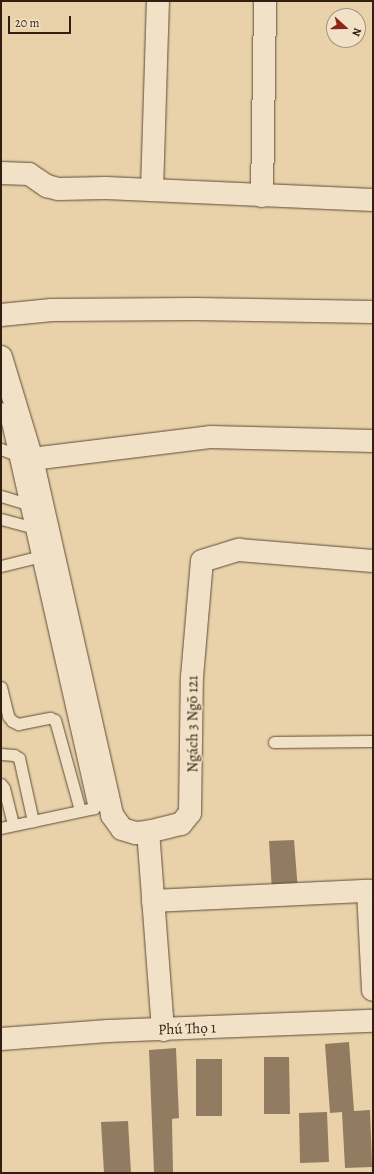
<!DOCTYPE html>
<meta charset="utf-8">
<style>
body{margin:0}
#map{position:relative;width:374px;height:1174px;overflow:hidden;background:#e9d2a9;font-family:Alegreya,serif}
div>[style]{position:absolute}
[style*='--x']{left:calc(var(--x)*1px);top:calc(var(--y)*1px);width:calc(var(--w)*1px);rotate:calc(var(--a)*1deg)}
.building>*{inset:0;background:#917c61}
.roads{filter:drop-shadow(0 0 1px #5f4c38) drop-shadow(0 0 1px #5f4c38)}
.lane>*{height:11px;margin:-5.5px;padding:0 5.5px;transform-origin:5.5px;border-radius:5.5px;background:#f1e2c7}
.street>*{height:22px;margin:-11px;padding:0 11px;transform-origin:11px;border-radius:11px;background:#f1e2c7}
span{translate:-50% -50%;white-space:nowrap;text-align:center;line-height:1.15;-webkit-text-stroke:3px #f1e2c7;paint-order:stroke}
.street-label{font-size:15px;color:#311f12}
.frame{position:absolute;inset:0;border:2px solid #311f12;pointer-events:none}
.north{position:absolute;left:326px;top:8px;width:40px;height:40px;box-sizing:border-box;background:#f1e2c7;border:1px solid #a4947f;border-radius:50%;rotate:111deg;font-size:11px;font-weight:700;line-height:16px;text-align:center;color:#311f12}
.north::after{content:'';display:block;margin:auto;width:14px;height:18px;background:#8f2418;clip-path:polygon(50% 0,100% 100%,50% 72%,0 100%)}
.scale{position:absolute;left:8px;top:16px;width:63px;height:18px;box-sizing:border-box;border:2px solid #311f12;border-top:0;padding-left:5px;font-size:12px;line-height:14px;white-space:nowrap;color:#311f12;-webkit-text-stroke:3px #f1e2c7;paint-order:stroke}
</style>
<div id="map">
<div class="building">
<i style="clip-path:polygon(294px 840px,298px 891px,272px 892px,269px 841px)"></i>
<i style="clip-path:polygon(349px 1042px,354px 1111px,370px 1110px,372px 1167px,345px 1168px,342px 1112px,330px 1113px,325px 1044px)"></i>
<i style="clip-path:polygon(176px 1048px,179px 1118px,172px 1119px,173px 1173px,154px 1173px,149px 1050px)"></i>
<i style="clip-path:polygon(264px 1057px,289px 1057px,290px 1114px,264px 1114px)"></i>
<i style="clip-path:polygon(196px 1059px,222px 1059px,222px 1116px,196px 1116px)"></i>
<i style="clip-path:polygon(327px 1112px,329px 1162px,300px 1163px,299px 1113px)"></i>
<i style="clip-path:polygon(128px 1121px,131px 1173px,104px 1173px,101px 1122px)"></i>
</div>
<div class="roads">
<div class="lane">
<i style="--x:1;--y:408;--w:15;--a:67"></i>
<i style="--x:7;--y:422;--w:396;--a:77.3"></i>
<i style="--x:94;--y:808;--w:95;--a:167.9"></i>
<i style="--x:1;--y:449;--w:14;--a:21"></i>
<i style="--x:1;--y:496;--w:24;--a:17"></i>
<i style="--x:1;--y:519;--w:30;--a:15"></i>
<i style="--x:1;--y:566;--w:36;--a:-14"></i>
<i style="--x:1;--y:687;--w:30;--a:76"></i>
<i style="--x:8;--y:716;--w:6;--a:51"></i>
<i style="--x:12;--y:721;--w:7;--a:27"></i>
<i style="--x:18;--y:724;--w:33;--a:-11"></i>
<i style="--x:50;--y:718;--w:5;--a:22"></i>
<i style="--x:55;--y:720;--w:93;--a:74.5"></i>
<i style="--x:274;--y:742;--w:99;--a:-0.6"></i>
<i style="--x:1;--y:754;--w:13;--a:4"></i>
<i style="--x:14;--y:755;--w:6;--a:31"></i>
<i style="--x:19;--y:758;--w:65;--a:77.5"></i>
<i style="--x:1;--y:784;--w:5;--a:53"></i>
<i style="--x:4;--y:788;--w:38;--a:76"></i>
</div>
<div class="street">
<i style="--x:1;--y:173;--w:28;--a:2"></i>
<i style="--x:29;--y:174;--w:22;--a:34"></i>
<i style="--x:47;--y:186;--w:11;--a:15"></i>
<i style="--x:58;--y:189;--w:48;--a:-1.2"></i>
<i style="--x:106;--y:188;--w:267;--a:2.6"></i>
<i style="--x:152;--y:190;--w:189;--a:-88.2"></i>
<i style="--x:262;--y:196;--w:195;--a:-89.1"></i>
<i style="--x:1;--y:315;--w:51;--a:-5.6"></i>
<i style="--x:52;--y:310;--w:143;--a:-0.4"></i>
<i style="--x:195;--y:309;--w:178;--a:1"></i>
<i style="--x:1;--y:357;--w:107;--a:73.1"></i>
<i style="--x:32;--y:459;--w:365;--a:77.3"></i>
<i style="--x:112;--y:815;--w:17;--a:54"></i>
<i style="--x:122;--y:829;--w:14;--a:17"></i>
<i style="--x:135;--y:833;--w:13;--a:-4"></i>
<i style="--x:32;--y:459;--w:179;--a:-7"></i>
<i style="--x:210;--y:437;--w:163;--a:1.4"></i>
<i style="--x:373;--y:891;--w:5;--a:180"></i>
<i style="--x:368;--y:891;--w:99;--a:87.1"></i>
<i style="--x:153;--y:901;--w:215;--a:-2.7"></i>
<i style="--x:163;--y:1030;--w:199;--a:-94.3"></i>
<i style="--x:148;--y:832;--w:34;--a:-14"></i>
<i style="--x:181;--y:824;--w:14;--a:-51"></i>
<i style="--x:190;--y:813;--w:136;--a:-89.2"></i>
<i style="--x:192;--y:677;--w:116;--a:-85.1"></i>
<i style="--x:202;--y:561;--w:39;--a:-17"></i>
<i style="--x:239;--y:550;--w:134;--a:4.7"></i>
<i style="--x:1;--y:1039;--w:107;--a:-4.3"></i>
<i style="--x:108;--y:1031;--w:265;--a:-2.2"></i>
</div>
</div>
<div class="street-label">
<span style="left:193px;top:724px;rotate:-90deg">Ngách 3 Ngõ 121</span>
<span style="left:187px;top:1029px;rotate:-2deg">Phú Thọ 1</span>
</div>
<div class="frame"></div>
<div class="north">N</div>
<div class="scale">20 m</div>
</div>
